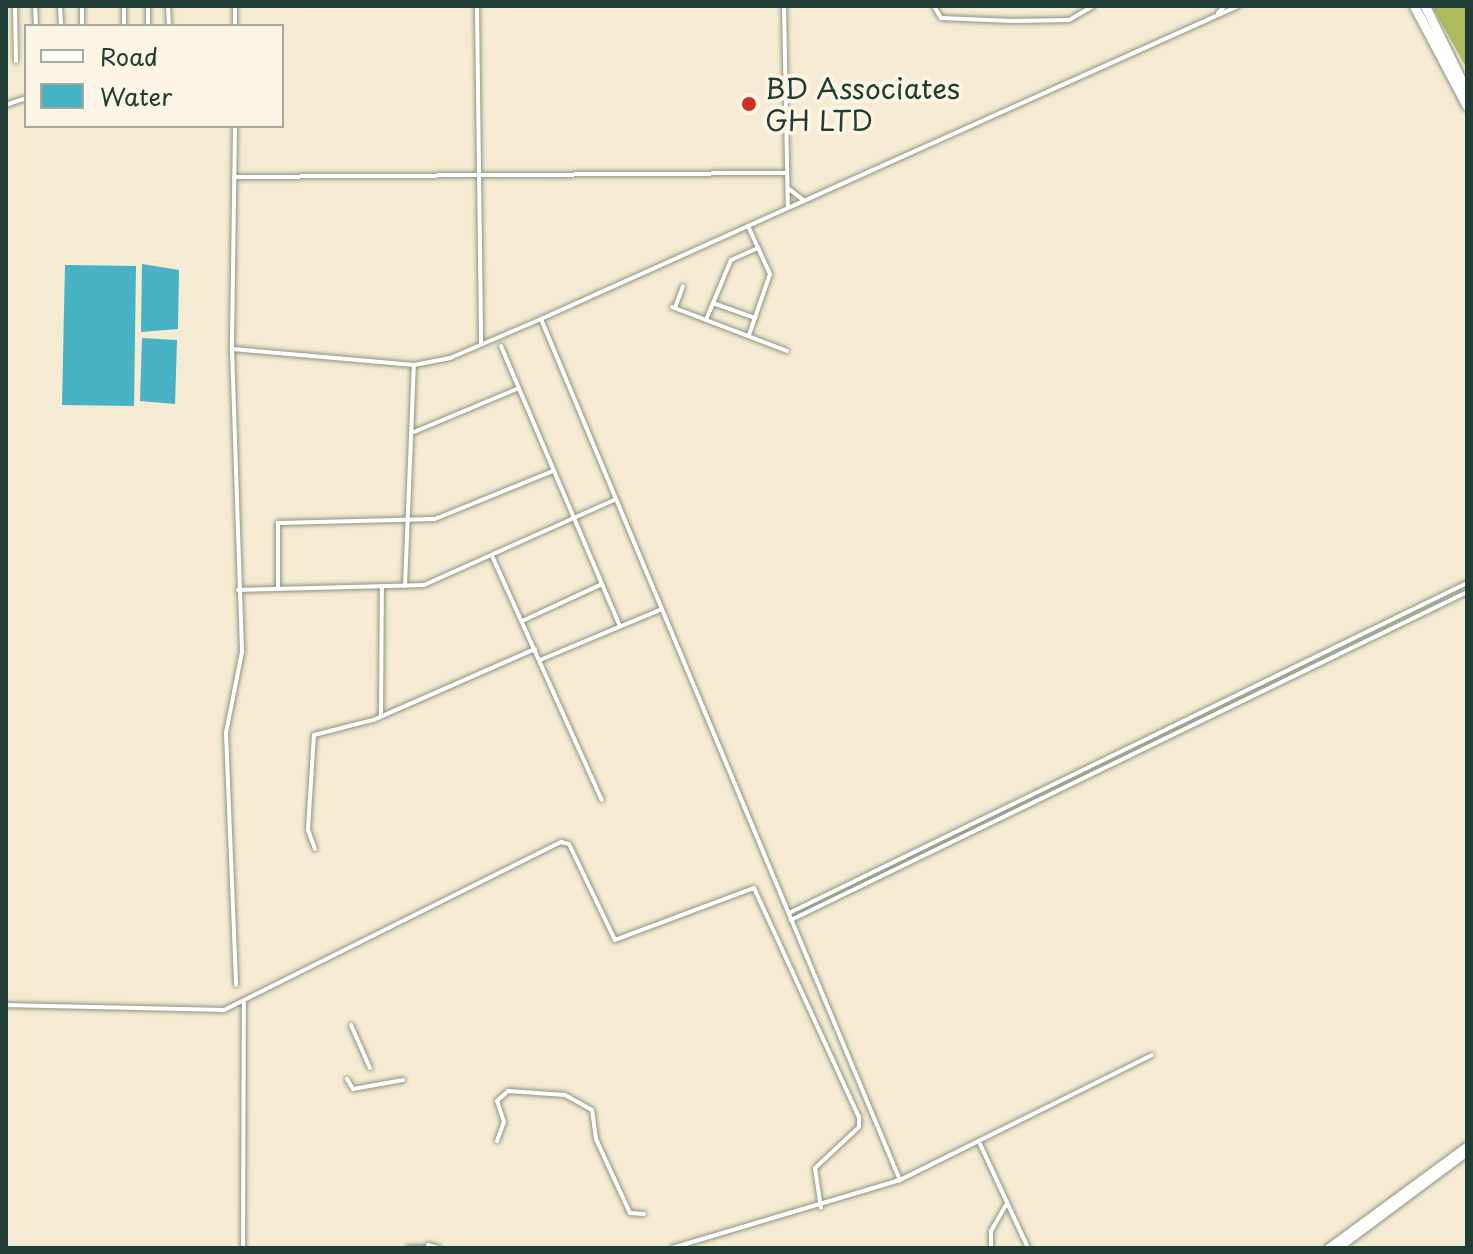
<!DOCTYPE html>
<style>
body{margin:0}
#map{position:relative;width:1473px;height:1254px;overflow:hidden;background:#f5ebd2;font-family:"Playpen Sans",sans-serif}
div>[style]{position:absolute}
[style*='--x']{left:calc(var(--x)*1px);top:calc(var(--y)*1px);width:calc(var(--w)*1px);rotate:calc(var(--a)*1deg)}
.green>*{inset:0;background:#aebb5d}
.water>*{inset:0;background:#46b2c3}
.roads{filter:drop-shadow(0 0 2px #8a9483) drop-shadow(0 0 2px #8a9483)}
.minor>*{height:4px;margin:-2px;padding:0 2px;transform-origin:2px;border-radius:2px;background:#fff}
.secondary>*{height:7px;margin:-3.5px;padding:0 3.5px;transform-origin:3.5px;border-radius:3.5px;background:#fff}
.trunk>*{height:9px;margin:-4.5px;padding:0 4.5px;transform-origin:4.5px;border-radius:4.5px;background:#fff}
.dots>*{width:22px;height:22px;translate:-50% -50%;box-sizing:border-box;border:4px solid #fcf5e5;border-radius:50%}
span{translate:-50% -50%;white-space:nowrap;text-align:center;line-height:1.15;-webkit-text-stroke:8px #fcf5e5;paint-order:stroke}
.poi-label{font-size:28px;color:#1f3d34}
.left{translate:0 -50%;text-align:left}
.frame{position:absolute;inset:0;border:8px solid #1f3d34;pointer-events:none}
.legend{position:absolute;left:24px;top:24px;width:260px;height:104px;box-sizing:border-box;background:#fcf5e5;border:2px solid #a4ab9e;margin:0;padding:10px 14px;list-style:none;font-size:24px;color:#1f3d34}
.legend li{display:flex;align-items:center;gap:16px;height:40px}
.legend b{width:40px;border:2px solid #a4ab9e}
</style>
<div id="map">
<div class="green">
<i style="clip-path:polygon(1432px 6px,1467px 6px,1467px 69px)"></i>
</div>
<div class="water">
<i style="clip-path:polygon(142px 264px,179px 270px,178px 329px,141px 332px)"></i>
<i style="clip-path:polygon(65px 265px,136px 266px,134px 406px,62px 405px)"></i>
<i style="clip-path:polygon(142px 338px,177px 340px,175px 404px,140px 401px)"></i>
</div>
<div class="roads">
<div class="minor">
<i style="--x:15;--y:6;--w:55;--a:89"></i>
<i style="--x:35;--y:6;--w:20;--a:87"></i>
<i style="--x:60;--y:6;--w:20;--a:87"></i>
<i style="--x:124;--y:6;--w:20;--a:90"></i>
<i style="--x:148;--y:6;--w:20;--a:90"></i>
<i style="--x:168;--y:6;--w:20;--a:87"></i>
<i style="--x:235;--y:6;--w:20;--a:90"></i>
<i style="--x:477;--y:6;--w:338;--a:89.3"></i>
<i style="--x:784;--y:6;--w:200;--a:88.9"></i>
<i style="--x:934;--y:6;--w:14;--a:60"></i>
<i style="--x:941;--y:18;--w:72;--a:2.4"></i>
<i style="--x:1013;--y:21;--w:56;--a:-1"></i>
<i style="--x:1069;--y:20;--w:28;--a:-30"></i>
<i style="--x:1218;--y:13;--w:10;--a:-45"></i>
<i style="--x:82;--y:26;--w:20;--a:-90"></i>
<i style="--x:6;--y:105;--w:21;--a:-19"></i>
<i style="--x:235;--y:126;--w:223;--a:90.8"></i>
<i style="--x:232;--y:349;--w:183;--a:5"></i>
<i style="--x:414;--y:365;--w:37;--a:-11"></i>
<i style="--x:450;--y:358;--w:99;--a:-23.2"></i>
<i style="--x:541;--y:319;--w:764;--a:-24.18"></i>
<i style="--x:234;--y:177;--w:552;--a:-0.42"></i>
<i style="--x:789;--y:189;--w:18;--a:38"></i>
<i style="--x:748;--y:226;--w:53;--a:65.4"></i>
<i style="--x:770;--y:274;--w:65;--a:109"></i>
<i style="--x:713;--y:303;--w:45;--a:19.7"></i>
<i style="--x:672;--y:307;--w:123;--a:20.9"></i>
<i style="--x:675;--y:308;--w:23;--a:-70"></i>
<i style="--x:541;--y:319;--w:933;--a:67.37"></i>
<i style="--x:706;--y:320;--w:65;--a:-67.4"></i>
<i style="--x:731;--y:260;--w:30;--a:-24"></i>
<i style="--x:501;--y:346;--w:304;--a:67"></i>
<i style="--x:232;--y:349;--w:303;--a:88.1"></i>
<i style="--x:242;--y:652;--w:83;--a:101.2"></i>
<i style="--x:226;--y:733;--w:252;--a:87.7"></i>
<i style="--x:414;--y:432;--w:112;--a:-22.7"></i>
<i style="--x:493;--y:558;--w:265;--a:65.8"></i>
<i style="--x:405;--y:586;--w:221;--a:-87.7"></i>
<i style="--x:278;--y:588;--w:65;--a:-90"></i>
<i style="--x:278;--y:523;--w:157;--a:-1.5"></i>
<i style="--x:435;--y:519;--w:127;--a:-22.1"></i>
<i style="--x:238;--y:590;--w:186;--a:-1.5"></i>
<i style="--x:424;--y:585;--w:210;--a:-24.1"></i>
<i style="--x:522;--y:621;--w:88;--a:-24.8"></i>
<i style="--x:540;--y:660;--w:132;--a:-22.7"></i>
<i style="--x:381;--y:716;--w:128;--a:-89.6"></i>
<i style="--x:315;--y:849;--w:20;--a:-110"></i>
<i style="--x:308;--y:830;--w:95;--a:-86.4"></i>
<i style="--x:314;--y:735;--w:61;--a:-14.3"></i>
<i style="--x:373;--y:720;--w:177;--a:-23.7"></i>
<i style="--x:789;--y:913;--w:754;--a:-25.95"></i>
<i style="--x:791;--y:920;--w:751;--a:-25.88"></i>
<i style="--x:6;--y:1005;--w:218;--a:1.3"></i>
<i style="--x:224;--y:1010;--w:377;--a:-26.5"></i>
<i style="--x:561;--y:842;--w:8;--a:14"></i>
<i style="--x:569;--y:844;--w:106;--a:64.4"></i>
<i style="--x:615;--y:940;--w:148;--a:-20.5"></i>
<i style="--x:754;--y:888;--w:252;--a:65.4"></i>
<i style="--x:859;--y:1117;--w:10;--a:90"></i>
<i style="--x:859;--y:1127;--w:60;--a:137"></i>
<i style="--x:815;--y:1168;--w:40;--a:81.5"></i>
<i style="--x:351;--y:1025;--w:47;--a:66.2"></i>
<i style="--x:347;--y:1079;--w:12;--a:59"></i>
<i style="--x:353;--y:1089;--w:51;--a:-10.2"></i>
<i style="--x:497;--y:1141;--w:20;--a:-70"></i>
<i style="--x:504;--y:1122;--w:22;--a:-108"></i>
<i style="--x:497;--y:1101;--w:15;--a:-42"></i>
<i style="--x:508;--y:1091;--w:57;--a:4"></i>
<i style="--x:565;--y:1095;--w:31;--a:29"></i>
<i style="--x:592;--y:1110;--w:29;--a:82"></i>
<i style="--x:596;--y:1139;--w:81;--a:65.3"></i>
<i style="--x:630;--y:1213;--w:14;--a:4"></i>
<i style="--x:980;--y:1144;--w:115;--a:65.2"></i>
<i style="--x:428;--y:1245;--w:11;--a:15"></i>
<i style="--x:243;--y:1248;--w:247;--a:-89.8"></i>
<i style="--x:408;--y:1248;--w:20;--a:0"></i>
<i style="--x:672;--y:1248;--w:238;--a:-16.6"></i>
<i style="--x:900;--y:1180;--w:281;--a:-26.4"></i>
<i style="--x:991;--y:1248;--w:17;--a:-90"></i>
<i style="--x:991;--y:1231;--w:30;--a:-60"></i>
</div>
<div class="secondary">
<i style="--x:1327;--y:1248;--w:174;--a:-36.3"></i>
<i style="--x:1338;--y:1248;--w:161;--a:-36.7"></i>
</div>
<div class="trunk">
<i style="--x:1414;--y:6;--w:113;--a:62.1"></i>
<i style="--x:1425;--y:6;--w:96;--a:64"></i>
</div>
</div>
<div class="dots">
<i style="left:749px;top:104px;background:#c8321e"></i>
</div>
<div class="poi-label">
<span class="left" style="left:765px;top:104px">BD Associates<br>GH LTD</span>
</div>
<div class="frame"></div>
<ul class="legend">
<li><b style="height:10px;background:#fff"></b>Road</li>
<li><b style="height:22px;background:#46b2c3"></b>Water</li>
</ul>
</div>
